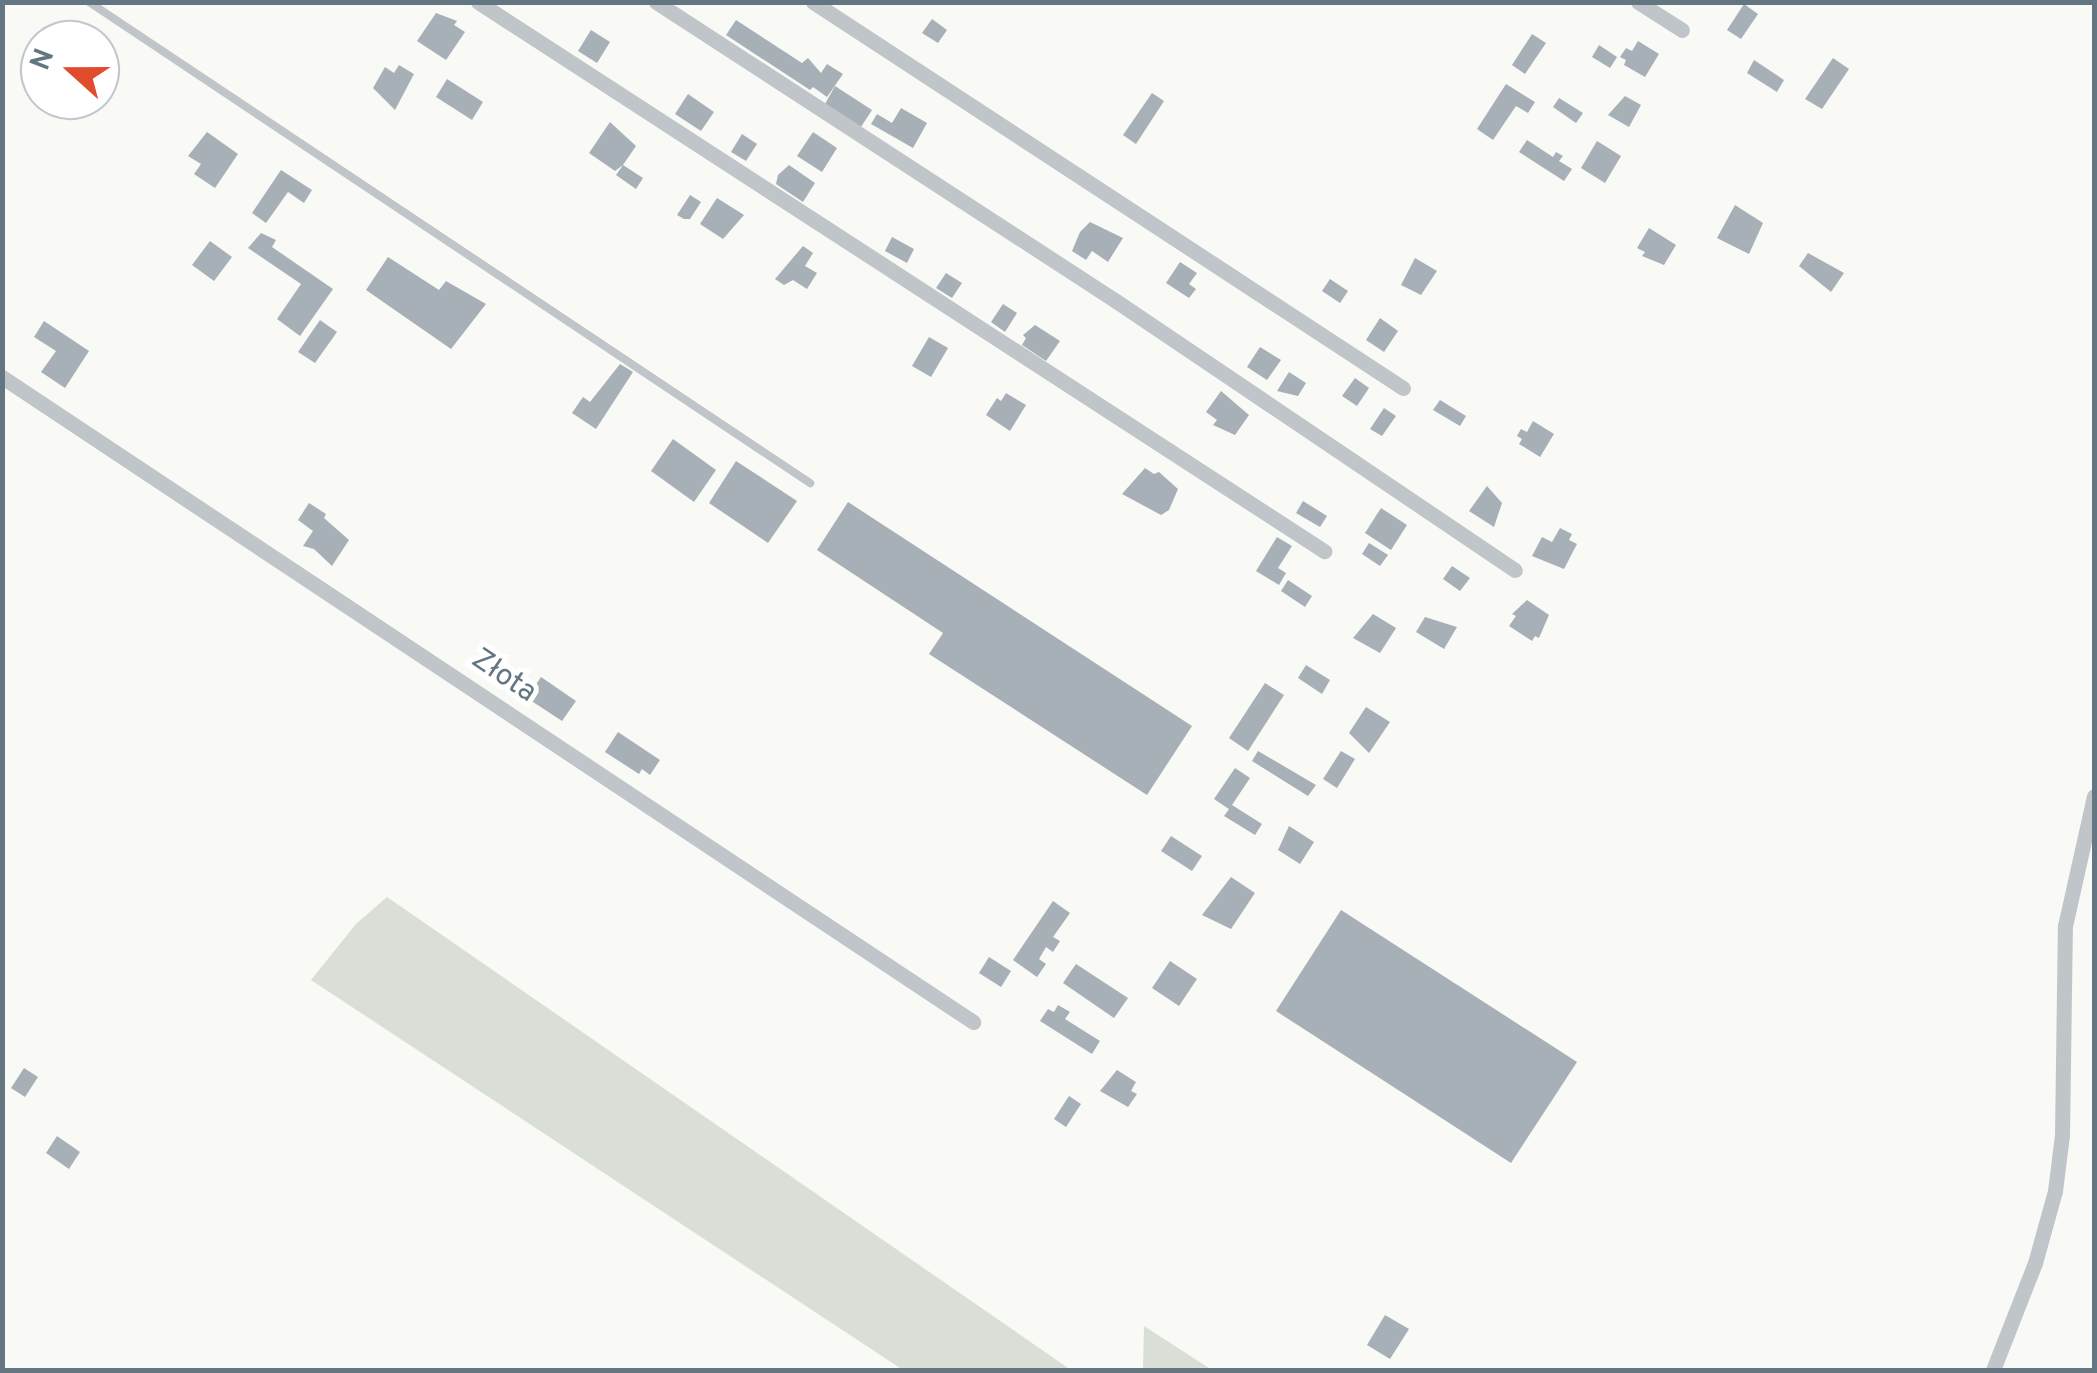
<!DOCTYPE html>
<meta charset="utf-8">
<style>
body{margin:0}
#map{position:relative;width:2097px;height:1373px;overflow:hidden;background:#f9f9f6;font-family:Overpass,sans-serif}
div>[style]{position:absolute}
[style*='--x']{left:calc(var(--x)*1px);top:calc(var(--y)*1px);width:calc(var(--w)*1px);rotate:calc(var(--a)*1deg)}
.green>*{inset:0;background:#d9ded6}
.building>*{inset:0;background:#a7b0b6}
.service>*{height:8px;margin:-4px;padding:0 4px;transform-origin:4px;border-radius:4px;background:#c0c5c9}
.minor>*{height:15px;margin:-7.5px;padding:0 7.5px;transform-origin:7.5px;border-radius:7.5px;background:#c0c5c9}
span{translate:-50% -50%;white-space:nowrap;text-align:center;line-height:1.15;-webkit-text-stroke:10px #fff;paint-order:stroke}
.street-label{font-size:30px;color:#647681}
.frame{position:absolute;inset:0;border:5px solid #647681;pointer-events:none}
.north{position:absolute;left:20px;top:20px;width:100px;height:100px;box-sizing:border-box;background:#fff;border:2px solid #c1c8cd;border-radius:50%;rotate:291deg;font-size:28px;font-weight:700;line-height:40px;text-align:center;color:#647681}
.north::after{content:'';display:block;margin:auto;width:35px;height:45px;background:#e14c2f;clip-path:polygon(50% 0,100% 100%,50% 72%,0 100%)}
</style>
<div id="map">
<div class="green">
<i style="clip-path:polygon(387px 897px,1071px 1370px,903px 1370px,311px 980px,356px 924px)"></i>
<i style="clip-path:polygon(1144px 1326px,1212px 1370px,1143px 1370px)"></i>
</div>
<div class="building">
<i style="clip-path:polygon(1744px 4px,1758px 14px,1741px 39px,1727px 30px)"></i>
<i style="clip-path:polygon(436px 13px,457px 21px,454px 25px,465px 32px,446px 60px,417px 41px)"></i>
<i style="clip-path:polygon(932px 19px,947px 30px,938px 43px,922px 33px)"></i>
<i style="clip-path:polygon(736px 20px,802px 63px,808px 58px,821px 73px,827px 64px,843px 74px,827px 97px,813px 87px,810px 90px,726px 35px)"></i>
<i style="clip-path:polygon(591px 30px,610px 42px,597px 63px,578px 51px)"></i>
<i style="clip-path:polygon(1532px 34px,1546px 43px,1525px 74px,1512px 65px)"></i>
<i style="clip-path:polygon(1638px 41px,1659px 54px,1645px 77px,1624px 65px,1626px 60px,1620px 57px,1626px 48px,1632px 51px)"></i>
<i style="clip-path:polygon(1599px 45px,1617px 57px,1610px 68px,1592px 57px)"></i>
<i style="clip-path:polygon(1833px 58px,1849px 69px,1822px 109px,1805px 99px)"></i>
<i style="clip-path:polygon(1754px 60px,1784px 80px,1777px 92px,1747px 73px)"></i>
<i style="clip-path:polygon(399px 65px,414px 74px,395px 110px,373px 88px,385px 67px,394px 73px)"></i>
<i style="clip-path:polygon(447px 79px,483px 102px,472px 120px,436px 97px)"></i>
<i style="clip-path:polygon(1506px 84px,1535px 102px,1528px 113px,1516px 106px,1493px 140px,1477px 129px)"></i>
<i style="clip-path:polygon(835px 86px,872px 110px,861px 127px,825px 104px)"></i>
<i style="clip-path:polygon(1152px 93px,1164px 101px,1136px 144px,1123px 135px)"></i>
<i style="clip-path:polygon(688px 94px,714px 112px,701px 131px,675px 114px)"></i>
<i style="clip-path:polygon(1625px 96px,1641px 105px,1629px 127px,1608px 115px)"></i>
<i style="clip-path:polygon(1559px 98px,1583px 113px,1576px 123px,1553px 107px)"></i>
<i style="clip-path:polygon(901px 108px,927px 123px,913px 148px,871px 124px,877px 114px,892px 123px)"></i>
<i style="clip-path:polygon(610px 122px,636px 146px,623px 165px,643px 178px,636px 189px,616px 175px,623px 165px,615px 171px,589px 153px)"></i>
<i style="clip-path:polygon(207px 132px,238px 154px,215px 188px,194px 174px,201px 164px,188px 156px)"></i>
<i style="clip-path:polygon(813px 132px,837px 148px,822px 172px,797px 156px)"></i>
<i style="clip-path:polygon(742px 134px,757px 144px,746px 161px,731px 152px)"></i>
<i style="clip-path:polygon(1527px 140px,1553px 157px,1556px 152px,1563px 156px,1559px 161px,1572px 169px,1564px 181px,1519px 152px)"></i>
<i style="clip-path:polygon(1597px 141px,1621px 156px,1605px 183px,1581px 168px)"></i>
<i style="clip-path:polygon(789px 165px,815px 183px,803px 202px,776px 184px,778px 175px)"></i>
<i style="clip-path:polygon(281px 170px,312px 190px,304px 203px,288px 192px,266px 223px,252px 213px)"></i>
<i style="clip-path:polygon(690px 195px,701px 202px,690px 219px,684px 219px,677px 215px)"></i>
<i style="clip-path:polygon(717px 198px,744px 215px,723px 239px,700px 224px)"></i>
<i style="clip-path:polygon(1735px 205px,1763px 223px,1749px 254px,1717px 238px)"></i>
<i style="clip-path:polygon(1090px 222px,1123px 238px,1108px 262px,1092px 251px,1086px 260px,1072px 251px,1080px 232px)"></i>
<i style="clip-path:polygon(1649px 228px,1676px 245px,1664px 265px,1642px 256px,1645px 252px,1637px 248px)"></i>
<i style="clip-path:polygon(261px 233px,276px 240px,272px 247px,333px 289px,300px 336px,277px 319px,301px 284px,248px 248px)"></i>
<i style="clip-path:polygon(892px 237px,914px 249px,907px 263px,885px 251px)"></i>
<i style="clip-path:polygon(210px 241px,232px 257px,214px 281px,192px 265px)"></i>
<i style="clip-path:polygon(803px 246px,813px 253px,805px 266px,817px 273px,807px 289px,793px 280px,784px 285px,775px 279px)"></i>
<i style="clip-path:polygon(1808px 253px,1844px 273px,1831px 292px,1799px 266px)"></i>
<i style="clip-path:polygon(388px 257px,439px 290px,446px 281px,486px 304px,451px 349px,366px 290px)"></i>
<i style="clip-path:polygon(1415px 258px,1437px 271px,1421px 295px,1401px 285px)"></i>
<i style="clip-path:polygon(1180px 262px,1197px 273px,1189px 284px,1196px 289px,1189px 298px,1166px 283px)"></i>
<i style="clip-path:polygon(946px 273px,962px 283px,952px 298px,936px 288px)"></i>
<i style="clip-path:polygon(1330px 279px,1348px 291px,1340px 303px,1322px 291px)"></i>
<i style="clip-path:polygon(1003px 304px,1017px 313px,1005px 332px,991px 322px)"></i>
<i style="clip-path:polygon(1380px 318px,1398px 331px,1384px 352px,1366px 340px)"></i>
<i style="clip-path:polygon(320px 320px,337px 332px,315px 363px,298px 352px)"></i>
<i style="clip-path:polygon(44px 321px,89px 351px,65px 388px,41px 372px,56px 351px,34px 337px)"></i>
<i style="clip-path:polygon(1035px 325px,1060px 341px,1046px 361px,1022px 345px,1026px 338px,1023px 335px)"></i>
<i style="clip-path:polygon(929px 337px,948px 348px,931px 377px,912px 366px)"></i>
<i style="clip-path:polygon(1260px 347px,1281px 360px,1267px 380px,1247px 367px)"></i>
<i style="clip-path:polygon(620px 364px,633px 372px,596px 429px,572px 413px,583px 397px,590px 402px)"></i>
<i style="clip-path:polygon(1289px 372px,1306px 383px,1298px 396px,1277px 391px)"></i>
<i style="clip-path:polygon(1355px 378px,1369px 388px,1357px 406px,1342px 396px)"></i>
<i style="clip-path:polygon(1221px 391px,1249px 415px,1235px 435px,1213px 425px,1217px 420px,1206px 412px)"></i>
<i style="clip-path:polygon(1006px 393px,1026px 405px,1010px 431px,986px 415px,997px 398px,1001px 401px)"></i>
<i style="clip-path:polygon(1440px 400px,1466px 416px,1460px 426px,1433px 410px)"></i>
<i style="clip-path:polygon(1384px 408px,1396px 416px,1382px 436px,1370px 429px)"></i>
<i style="clip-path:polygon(1533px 421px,1554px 434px,1540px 457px,1519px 444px,1522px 439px,1517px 436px,1521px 429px,1527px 432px)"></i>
<i style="clip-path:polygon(673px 439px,716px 470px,694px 502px,651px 471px)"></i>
<i style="clip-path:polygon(736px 461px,797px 501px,768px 543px,709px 503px)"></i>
<i style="clip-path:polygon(1145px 468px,1154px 474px,1159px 472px,1178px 489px,1169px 510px,1161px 515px,1122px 494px)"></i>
<i style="clip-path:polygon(1487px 486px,1502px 503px,1494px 527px,1469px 511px)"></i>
<i style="clip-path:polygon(1303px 501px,1327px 516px,1320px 527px,1296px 513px)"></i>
<i style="clip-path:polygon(848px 502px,1192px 726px,1147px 795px,929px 654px,943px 633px,817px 550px)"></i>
<i style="clip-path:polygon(309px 503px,326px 514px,324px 518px,349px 540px,332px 566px,314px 549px,303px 546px,313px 531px,298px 520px)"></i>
<i style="clip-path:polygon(1381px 508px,1407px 525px,1391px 550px,1365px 533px)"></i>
<i style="clip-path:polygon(1560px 528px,1572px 534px,1569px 540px,1577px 544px,1564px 569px,1532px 556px,1542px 537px,1552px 542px)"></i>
<i style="clip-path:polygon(1277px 537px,1292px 546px,1278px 568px,1286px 573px,1279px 585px,1256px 571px)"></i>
<i style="clip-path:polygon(1369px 543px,1388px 555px,1380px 566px,1362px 554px)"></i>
<i style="clip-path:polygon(1452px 566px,1470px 578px,1460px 591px,1443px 579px)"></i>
<i style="clip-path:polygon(1288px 580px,1312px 596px,1305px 607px,1281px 591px)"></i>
<i style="clip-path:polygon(1527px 600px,1549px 615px,1539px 638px,1535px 636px,1532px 641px,1509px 626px,1516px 616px,1512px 614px)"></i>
<i style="clip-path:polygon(1373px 614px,1396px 628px,1380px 653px,1353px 638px)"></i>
<i style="clip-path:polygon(1425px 617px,1457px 627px,1444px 649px,1416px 632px)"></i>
<i style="clip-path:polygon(1306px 665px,1330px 680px,1322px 694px,1298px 678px)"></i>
<i style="clip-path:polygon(541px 677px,576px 701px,562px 721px,527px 698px)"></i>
<i style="clip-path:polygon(1265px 683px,1284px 695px,1248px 751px,1229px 738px)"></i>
<i style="clip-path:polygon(1366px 707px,1390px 722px,1369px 753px,1349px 733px)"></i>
<i style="clip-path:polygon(618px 732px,660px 760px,650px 775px,642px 769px,639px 774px,605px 752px)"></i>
<i style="clip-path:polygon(1258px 751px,1316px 785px,1308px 796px,1252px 761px)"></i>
<i style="clip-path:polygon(1341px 751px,1355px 759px,1337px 788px,1323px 779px)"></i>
<i style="clip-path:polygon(1235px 768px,1250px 778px,1232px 805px,1262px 824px,1255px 835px,1224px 816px,1229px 809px,1214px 799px)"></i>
<i style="clip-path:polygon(1289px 826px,1314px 842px,1300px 864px,1278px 850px)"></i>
<i style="clip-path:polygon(1171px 836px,1202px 856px,1192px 871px,1161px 851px)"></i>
<i style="clip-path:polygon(1231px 877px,1255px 893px,1231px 929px,1202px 915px)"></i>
<i style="clip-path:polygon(1053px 901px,1070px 913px,1053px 937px,1060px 941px,1053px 952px,1046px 947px,1039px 959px,1046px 964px,1037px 977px,1013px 960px)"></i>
<i style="clip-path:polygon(1341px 910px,1577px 1062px,1511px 1163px,1276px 1011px)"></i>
<i style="clip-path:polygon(989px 957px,1011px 971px,1001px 987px,979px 973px)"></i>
<i style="clip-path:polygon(1170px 961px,1197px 979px,1179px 1006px,1152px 988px)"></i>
<i style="clip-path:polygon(1076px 964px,1128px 998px,1114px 1018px,1063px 983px)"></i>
<i style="clip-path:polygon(1058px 1005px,1070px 1012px,1065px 1019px,1100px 1041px,1092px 1054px,1040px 1021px,1048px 1009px,1054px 1012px)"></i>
<i style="clip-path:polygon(24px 1068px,38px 1077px,25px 1097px,11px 1088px)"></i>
<i style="clip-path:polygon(1117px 1070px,1136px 1082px,1131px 1091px,1137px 1094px,1128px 1107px,1100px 1091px)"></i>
<i style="clip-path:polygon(1069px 1096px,1081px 1104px,1066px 1127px,1054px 1119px)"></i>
<i style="clip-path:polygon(57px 1136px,80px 1152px,69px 1169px,46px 1153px)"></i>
<i style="clip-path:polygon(1385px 1315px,1409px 1329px,1390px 1359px,1367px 1345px)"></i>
</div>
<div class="service">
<i style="--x:89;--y:2;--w:867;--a:33.71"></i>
</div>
<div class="minor">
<i style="--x:478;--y:2;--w:1009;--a:32.98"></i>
<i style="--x:656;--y:2;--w:549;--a:33.02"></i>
<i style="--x:1116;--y:301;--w:481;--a:34"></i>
<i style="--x:813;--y:2;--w:705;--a:33.19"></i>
<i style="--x:1638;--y:2;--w:52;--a:32.5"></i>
<i style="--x:2;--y:377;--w:1166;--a:33.59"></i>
<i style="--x:1993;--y:1370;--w:115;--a:-68.6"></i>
<i style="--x:2035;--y:1263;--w:75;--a:-74.5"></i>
<i style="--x:2055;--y:1191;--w:56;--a:-82.9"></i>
<i style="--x:2062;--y:1135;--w:209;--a:-89.2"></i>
<i style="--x:2065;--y:926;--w:133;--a:-77.4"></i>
</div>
<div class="street-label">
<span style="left:503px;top:677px;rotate:34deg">Złota</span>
</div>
<div class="frame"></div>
<div class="north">N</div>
</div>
